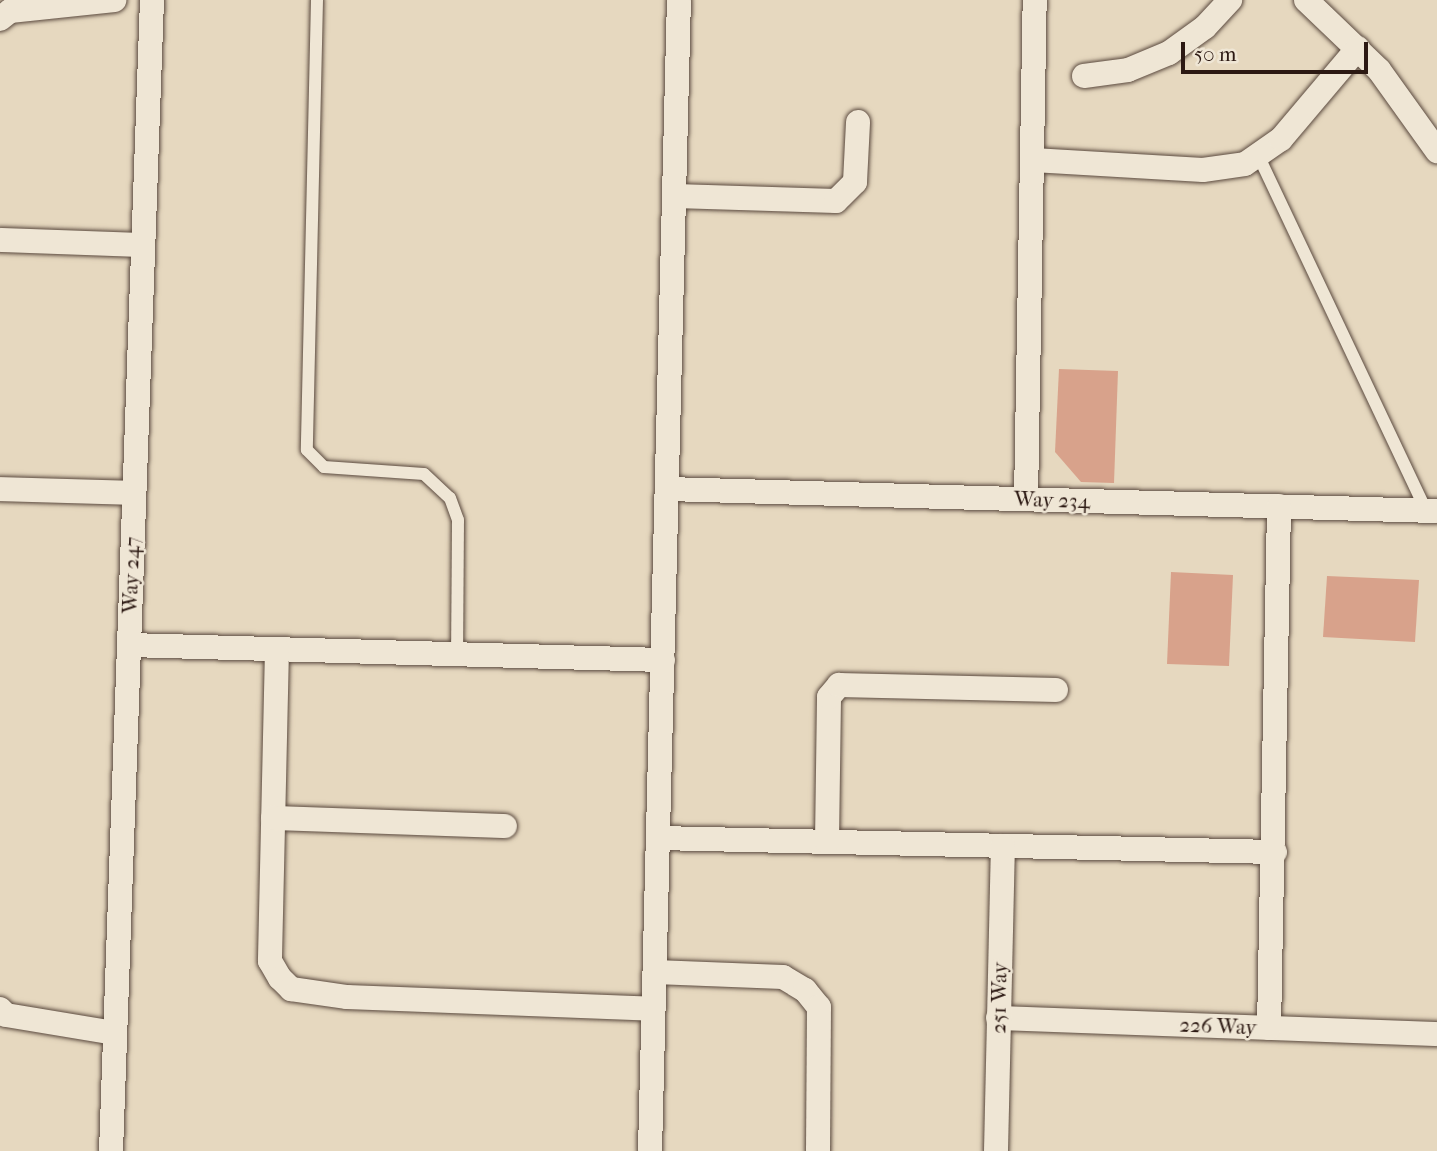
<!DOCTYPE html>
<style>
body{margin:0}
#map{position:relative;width:1437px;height:1151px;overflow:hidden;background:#e6d8bf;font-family:"IM FELL French Canon",serif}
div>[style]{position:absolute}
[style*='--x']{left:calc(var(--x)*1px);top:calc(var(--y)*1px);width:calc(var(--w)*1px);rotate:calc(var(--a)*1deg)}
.building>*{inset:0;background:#d8a28b}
.roads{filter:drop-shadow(0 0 2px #5a493e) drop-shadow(0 0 2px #5a493e)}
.service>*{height:12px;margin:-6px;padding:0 6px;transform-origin:6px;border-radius:6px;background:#efe6d5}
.minor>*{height:24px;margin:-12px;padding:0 12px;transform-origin:12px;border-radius:12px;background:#efe6d5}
span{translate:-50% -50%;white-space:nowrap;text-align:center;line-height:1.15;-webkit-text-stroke:5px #efe6d5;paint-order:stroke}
.street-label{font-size:21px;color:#2c1913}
.scale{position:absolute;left:1181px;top:42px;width:187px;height:32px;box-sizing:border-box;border:4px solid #2c1913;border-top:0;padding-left:9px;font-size:21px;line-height:24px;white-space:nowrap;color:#2c1913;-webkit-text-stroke:5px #efe6d5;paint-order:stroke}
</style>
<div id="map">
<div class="building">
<i style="clip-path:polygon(1059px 369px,1118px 371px,1114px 483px,1081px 482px,1055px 452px)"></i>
<i style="clip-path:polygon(1171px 572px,1233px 575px,1229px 666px,1167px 664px)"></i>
<i style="clip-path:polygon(1327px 576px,1419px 580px,1415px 642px,1323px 637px)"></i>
</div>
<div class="roads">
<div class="service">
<i style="--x:317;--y:0;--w:450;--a:91.3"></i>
<i style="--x:307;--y:450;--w:24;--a:45"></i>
<i style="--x:324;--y:467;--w:100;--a:4"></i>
<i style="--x:424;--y:474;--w:35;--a:43"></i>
<i style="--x:450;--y:498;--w:23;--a:70"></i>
<i style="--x:458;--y:520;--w:134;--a:90.4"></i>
<i style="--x:1259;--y:157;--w:391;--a:64.7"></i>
</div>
<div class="minor">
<i style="--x:1306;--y:0;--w:101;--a:43.8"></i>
<i style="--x:1379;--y:70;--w:100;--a:54.4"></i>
<i style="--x:0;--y:19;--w:13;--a:-39"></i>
<i style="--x:10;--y:11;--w:105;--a:-6"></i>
<i style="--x:1084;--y:76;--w:44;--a:-7.8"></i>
<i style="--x:1128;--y:70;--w:44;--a:-22.5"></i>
<i style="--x:1169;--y:53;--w:44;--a:-35.8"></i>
<i style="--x:1205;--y:27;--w:37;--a:-47"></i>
<i style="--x:1033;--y:160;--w:170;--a:3.4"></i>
<i style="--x:1203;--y:170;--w:42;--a:-8.1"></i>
<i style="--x:1245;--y:164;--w:44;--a:-34.8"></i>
<i style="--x:1281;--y:139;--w:119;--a:-49.8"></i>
<i style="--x:675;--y:196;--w:161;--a:1.8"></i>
<i style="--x:836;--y:201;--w:27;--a:-45"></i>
<i style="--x:855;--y:182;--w:60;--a:-87.1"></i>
<i style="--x:0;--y:240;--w:143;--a:2"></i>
<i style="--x:0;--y:489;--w:134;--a:1.7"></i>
<i style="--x:667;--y:489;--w:770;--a:1.64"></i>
<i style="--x:1026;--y:499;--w:499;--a:-89"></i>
<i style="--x:129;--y:645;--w:534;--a:1.61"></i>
<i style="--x:277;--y:649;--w:312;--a:91.3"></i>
<i style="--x:270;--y:961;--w:20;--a:60"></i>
<i style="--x:280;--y:978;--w:16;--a:45"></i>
<i style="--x:291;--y:989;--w:57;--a:8.1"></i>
<i style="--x:347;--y:997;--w:306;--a:2.2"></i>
<i style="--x:273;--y:818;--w:232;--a:2"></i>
<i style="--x:658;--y:838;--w:617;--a:1.3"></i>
<i style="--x:827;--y:842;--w:145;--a:-89.2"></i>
<i style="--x:829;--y:697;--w:16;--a:-50"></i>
<i style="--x:839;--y:685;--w:217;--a:1.3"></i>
<i style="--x:655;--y:972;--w:128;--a:2.2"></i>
<i style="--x:783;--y:977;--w:26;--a:31"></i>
<i style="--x:805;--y:990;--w:22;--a:51"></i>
<i style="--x:819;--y:1007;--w:144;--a:90.4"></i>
<i style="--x:0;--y:1009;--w:8;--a:45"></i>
<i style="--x:6;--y:1015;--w:110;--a:9.4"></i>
<i style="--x:998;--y:1018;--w:439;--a:2.1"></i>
<i style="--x:1269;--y:1028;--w:522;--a:-88.9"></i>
<i style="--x:111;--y:1151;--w:1152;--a:-87.96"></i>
<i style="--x:650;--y:1151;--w:1151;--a:-88.56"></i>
<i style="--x:996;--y:1151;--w:305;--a:-88.7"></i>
</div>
</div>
<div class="street-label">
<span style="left:1052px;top:500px;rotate:2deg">Way 234</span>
<span style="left:131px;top:575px;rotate:-88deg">Way 247</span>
<span style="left:999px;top:998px;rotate:-89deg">251 Way</span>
<span style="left:1218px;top:1026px;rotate:2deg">226 Way</span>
</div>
<div class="scale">50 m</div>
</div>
